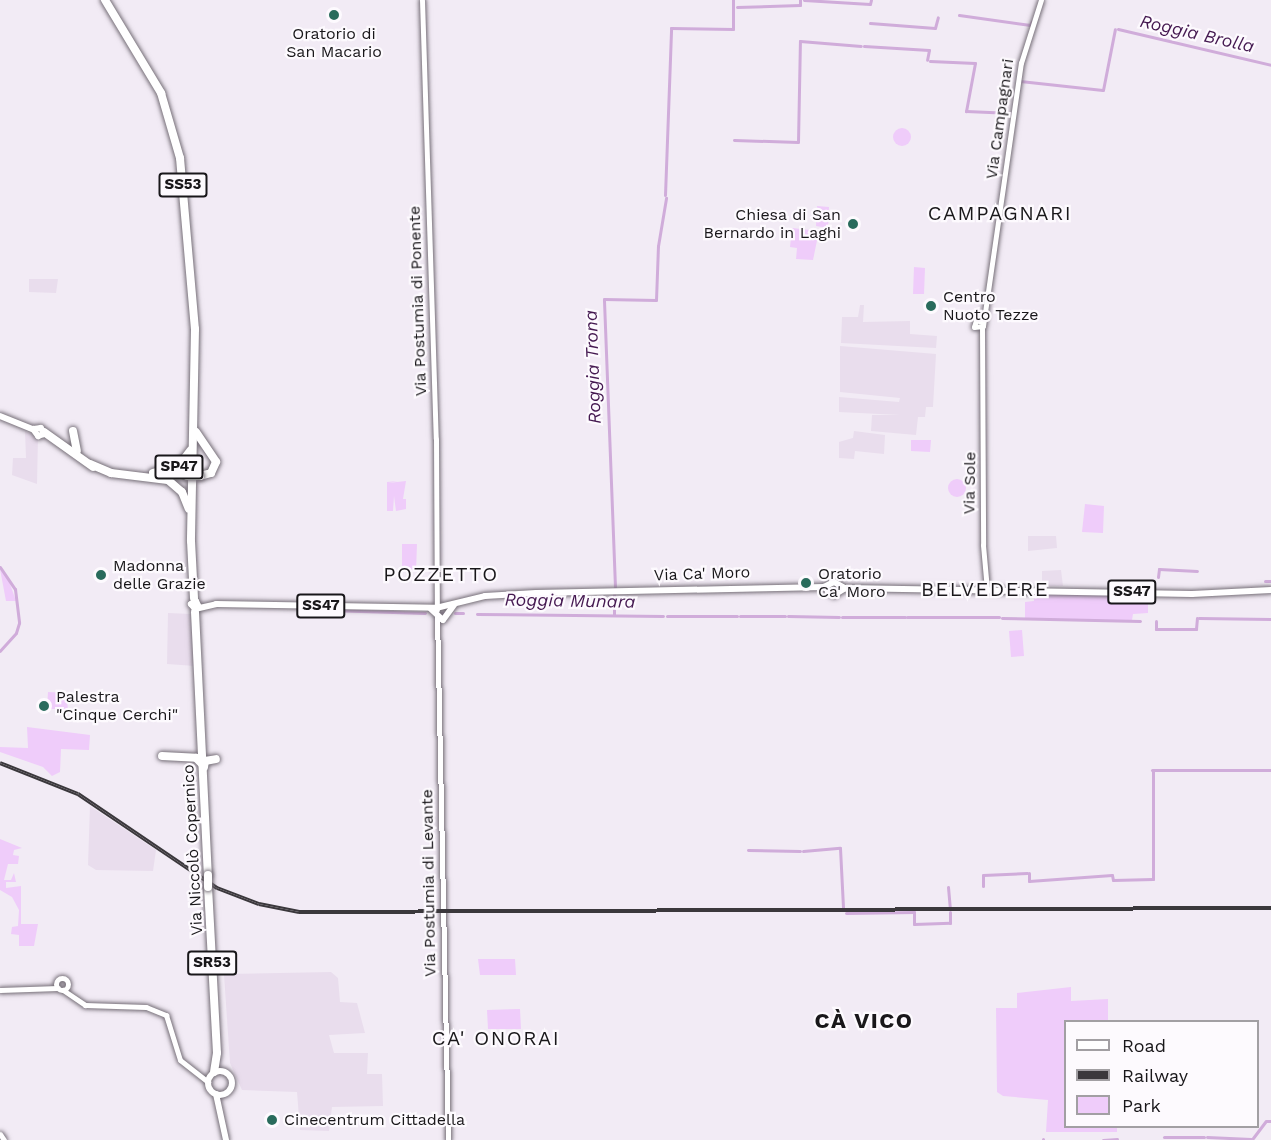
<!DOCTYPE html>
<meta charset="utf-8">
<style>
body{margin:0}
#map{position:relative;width:1271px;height:1140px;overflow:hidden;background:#f2ebf5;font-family:"Work Sans",sans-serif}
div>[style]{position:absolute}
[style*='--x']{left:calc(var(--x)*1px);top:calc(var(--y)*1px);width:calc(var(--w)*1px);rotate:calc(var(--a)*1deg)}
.built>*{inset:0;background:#e9dded}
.green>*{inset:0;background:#efccfa}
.round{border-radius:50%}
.canal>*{height:3px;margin:-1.5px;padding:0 1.5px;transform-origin:1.5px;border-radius:1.5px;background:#d0acda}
.roads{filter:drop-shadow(0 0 2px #766f78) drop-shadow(0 0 2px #766f78)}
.secondary>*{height:5px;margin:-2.5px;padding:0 2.5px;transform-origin:2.5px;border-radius:2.5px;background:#fff}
.secondary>.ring{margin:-2.5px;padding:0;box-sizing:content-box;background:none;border:5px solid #fff;border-radius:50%}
.primary>*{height:6px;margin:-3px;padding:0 3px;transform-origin:3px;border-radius:3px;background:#fff}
.primary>.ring{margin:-3px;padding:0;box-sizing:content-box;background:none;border:6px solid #fff;border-radius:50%}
.highway>*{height:8px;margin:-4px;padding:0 4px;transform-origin:4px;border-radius:4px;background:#fff}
.rail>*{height:4px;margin-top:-2px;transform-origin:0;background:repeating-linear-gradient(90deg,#fdfafe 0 4.5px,#3b383c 0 9px);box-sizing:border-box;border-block:2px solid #3b383c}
.bridges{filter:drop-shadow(0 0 2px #766f78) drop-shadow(0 0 2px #766f78)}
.highway-bridge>*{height:8px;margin:-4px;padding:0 4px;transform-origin:4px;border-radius:4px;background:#fff}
.dots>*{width:16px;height:16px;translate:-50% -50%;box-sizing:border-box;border:3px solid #fdfafe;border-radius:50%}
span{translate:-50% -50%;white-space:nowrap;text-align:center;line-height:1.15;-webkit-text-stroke:4.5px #fdfafe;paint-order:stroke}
.shield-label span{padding:2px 4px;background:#fdfafe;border:2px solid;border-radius:4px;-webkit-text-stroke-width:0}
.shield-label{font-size:15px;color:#19171a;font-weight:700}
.poi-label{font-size:16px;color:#19171a}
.right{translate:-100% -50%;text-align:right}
.left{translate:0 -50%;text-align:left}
.street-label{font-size:16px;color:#19171a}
.water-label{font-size:18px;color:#441850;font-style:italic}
.quarter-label{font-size:20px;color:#19171a;letter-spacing:1.5px}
.district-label{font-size:22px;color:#19171a;font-weight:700;letter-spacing:1.5px}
.legend{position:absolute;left:1064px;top:1020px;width:195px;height:108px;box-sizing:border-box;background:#fdfafe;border:2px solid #a29fa3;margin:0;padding:8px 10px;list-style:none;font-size:18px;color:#19171a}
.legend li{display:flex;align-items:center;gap:12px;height:30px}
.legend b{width:30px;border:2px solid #a29fa3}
</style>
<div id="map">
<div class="built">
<i style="clip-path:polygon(29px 279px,58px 279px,56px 293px,29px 292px)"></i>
<i style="clip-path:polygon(860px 305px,864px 305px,863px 322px,910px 321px,910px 334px,937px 336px,936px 348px,841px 343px,842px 317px,858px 317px)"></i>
<i style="clip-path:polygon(840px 346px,936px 354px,933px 407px,926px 407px,925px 417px,918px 417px,916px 435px,871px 431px,872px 415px,900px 415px,839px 412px,839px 397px,899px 402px,900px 398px,840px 392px)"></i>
<i style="clip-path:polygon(25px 431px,38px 437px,37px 484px,12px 475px,13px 458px,26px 458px)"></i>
<i style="clip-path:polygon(854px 431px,885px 435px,884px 454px,855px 451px,854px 459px,839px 458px,839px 442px,853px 438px)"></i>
<i style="clip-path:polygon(1028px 536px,1056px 536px,1057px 548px,1028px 551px)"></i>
<i style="clip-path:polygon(1061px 570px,1063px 586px,1042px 586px,1042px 571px)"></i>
<i style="clip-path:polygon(168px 613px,191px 614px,195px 666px,167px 664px)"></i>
<i style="clip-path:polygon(90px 806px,156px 850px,153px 871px,96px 870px,88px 865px)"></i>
<i style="clip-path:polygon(331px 972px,338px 978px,340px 1002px,357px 1003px,365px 1033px,329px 1035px,334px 1053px,368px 1053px,367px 1074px,382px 1074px,383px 1106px,332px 1107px,329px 1131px,300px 1130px,297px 1092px,242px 1090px,230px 1063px,224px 974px)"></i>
</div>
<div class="green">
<i class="round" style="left:893px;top:128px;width:18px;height:18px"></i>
<i style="clip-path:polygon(817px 206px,829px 207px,828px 228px,816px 226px)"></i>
<i style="clip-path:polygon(792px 228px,819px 231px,813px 260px,796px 259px,797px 248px,790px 247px)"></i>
<i style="clip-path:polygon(914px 267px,925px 268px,924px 294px,913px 294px)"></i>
<i style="clip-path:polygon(911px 440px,931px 440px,930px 452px,911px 451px)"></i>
<i class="round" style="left:948px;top:479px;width:18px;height:18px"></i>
<i style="clip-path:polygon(398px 481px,388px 483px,406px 481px,403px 499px,406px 499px,406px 509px,396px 511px,394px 496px,393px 511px,387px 511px,387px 482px)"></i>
<i style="clip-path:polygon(1085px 504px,1104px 506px,1103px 533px,1082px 532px)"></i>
<i style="clip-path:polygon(402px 544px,417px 544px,416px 571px,402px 571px)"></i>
<i style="clip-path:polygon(0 569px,9px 581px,16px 601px,6px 601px)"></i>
<i style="clip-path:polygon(1033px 591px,1148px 594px,1148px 613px,1133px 614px,1132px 620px,1022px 620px,1025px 618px,1025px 602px,1034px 601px)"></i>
<i style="clip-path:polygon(1022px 630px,1024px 656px,1011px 657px,1009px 631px)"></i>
<i style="clip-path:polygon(48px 692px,66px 693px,68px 709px,47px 709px)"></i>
<i style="clip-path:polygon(27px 727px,90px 735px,89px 750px,61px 749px,60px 772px,52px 776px,43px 767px,0 752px,0 747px,28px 748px)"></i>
<i style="clip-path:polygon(0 839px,22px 848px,14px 850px,13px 855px,19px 856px,18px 864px,8px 864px,4px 880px,11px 880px,14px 873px,16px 882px,6px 882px,6px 888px,21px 886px,21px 924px,38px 924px,34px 946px,19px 946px,19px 935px,11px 934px,12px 927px,18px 926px,19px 910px,12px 897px,0 890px)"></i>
<i style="clip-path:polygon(478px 959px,515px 959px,516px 975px,480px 975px)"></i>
<i style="clip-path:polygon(1071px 987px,1071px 1001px,1108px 999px,1108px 1021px,1066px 1022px,1066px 1126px,1117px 1127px,1117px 1132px,1046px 1132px,1048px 1100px,1003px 1096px,997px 1092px,996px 1008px,1017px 1008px,1017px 993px)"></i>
<i style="clip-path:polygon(520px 1009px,521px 1029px,488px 1029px,487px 1010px)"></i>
</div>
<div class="canal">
<i style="--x:804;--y:0;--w:66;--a:3.5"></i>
<i style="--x:870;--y:4;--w:4;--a:-76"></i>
<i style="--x:737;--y:7;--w:63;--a:-1.8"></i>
<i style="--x:800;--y:5;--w:5;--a:-90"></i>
<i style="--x:959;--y:15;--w:72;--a:8"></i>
<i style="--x:1030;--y:25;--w:4;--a:-63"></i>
<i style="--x:870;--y:23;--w:65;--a:4.4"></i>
<i style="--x:935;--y:28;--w:11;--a:-75"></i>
<i style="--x:1118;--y:29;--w:157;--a:13.2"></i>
<i style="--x:864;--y:46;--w:65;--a:3.5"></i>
<i style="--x:929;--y:50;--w:10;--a:101"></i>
<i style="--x:930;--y:61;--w:45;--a:2.5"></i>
<i style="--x:975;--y:63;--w:49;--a:100.6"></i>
<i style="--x:966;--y:111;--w:46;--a:2.5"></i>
<i style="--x:1020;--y:81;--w:83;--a:6.2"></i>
<i style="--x:1103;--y:90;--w:62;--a:-78.9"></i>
<i style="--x:734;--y:140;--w:64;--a:1.8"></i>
<i style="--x:798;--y:142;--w:101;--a:-88.9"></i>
<i style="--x:800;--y:41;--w:61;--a:4.7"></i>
<i style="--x:665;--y:195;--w:167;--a:-87.9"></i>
<i style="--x:671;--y:28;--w:62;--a:0.9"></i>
<i style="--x:733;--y:29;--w:29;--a:-90"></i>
<i style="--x:0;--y:567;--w:27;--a:56"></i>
<i style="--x:15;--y:589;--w:34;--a:83"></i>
<i style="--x:19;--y:623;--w:10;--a:107"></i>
<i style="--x:16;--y:633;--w:24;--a:132"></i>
<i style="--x:1158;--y:577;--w:8;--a:-83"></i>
<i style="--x:1159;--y:569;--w:38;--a:3"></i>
<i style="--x:1265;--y:581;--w:6;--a:0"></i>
<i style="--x:615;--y:587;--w:288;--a:-92.2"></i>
<i style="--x:604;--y:299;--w:52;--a:1.1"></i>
<i style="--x:656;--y:300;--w:54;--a:-87.9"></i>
<i style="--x:658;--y:246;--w:49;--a:-80.5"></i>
<i style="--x:614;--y:593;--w:22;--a:90"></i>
<i style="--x:297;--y:608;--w:13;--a:4"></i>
<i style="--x:329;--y:610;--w:96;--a:1.8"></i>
<i style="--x:440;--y:613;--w:6;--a:0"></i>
<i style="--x:455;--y:613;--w:8;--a:0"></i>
<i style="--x:477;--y:614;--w:186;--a:0.6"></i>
<i style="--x:667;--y:616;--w:70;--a:0"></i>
<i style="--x:740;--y:616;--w:45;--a:0"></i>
<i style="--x:788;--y:616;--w:51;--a:1.1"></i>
<i style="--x:842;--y:617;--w:63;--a:0"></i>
<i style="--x:907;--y:617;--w:92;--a:0"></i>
<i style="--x:1002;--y:618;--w:138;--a:1.2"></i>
<i style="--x:1199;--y:618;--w:72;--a:0.8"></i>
<i style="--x:1156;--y:621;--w:8;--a:90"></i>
<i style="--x:1156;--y:629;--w:40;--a:0"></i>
<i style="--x:1196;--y:629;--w:11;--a:-85"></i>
<i style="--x:1152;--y:770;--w:119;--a:0"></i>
<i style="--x:748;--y:850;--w:52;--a:1.1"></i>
<i style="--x:803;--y:851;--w:37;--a:-5"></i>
<i style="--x:840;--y:848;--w:60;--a:87.1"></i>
<i style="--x:1029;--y:873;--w:8;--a:90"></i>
<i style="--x:1029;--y:881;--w:83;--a:-4.1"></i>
<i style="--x:1112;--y:875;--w:5;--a:79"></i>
<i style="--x:1113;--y:880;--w:40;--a:-1.4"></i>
<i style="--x:1153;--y:879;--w:108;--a:-90"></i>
<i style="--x:983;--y:886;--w:11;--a:-90"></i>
<i style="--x:983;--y:875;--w:44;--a:-2.6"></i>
<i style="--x:948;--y:887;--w:21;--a:85"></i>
<i style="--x:846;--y:913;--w:68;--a:-0.8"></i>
<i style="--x:914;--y:912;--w:12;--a:90"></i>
<i style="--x:914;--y:924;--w:36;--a:-2"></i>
<i style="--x:950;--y:923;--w:11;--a:-90"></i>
<i style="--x:1164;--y:1137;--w:40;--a:0"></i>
<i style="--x:1207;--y:1137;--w:44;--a:2.6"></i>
<i style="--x:1253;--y:1138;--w:21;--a:-53"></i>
<i style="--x:1266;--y:1121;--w:5;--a:0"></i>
<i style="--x:1043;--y:1140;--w:1;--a:-90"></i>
<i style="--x:1103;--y:1140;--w:14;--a:-4"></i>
</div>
<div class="roads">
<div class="secondary">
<i style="--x:422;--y:0;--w:439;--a:88.2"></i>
<i style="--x:436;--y:439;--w:171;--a:89.7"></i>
<i style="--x:982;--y:322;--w:6;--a:-162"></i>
<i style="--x:976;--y:320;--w:7;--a:106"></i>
<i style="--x:974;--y:327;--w:9;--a:-6"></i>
<i style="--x:983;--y:326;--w:266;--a:-81.8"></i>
<i style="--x:1021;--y:63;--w:66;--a:-72.4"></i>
<i style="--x:982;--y:327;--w:218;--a:89.7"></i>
<i style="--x:983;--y:545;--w:45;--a:84.9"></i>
<i style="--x:437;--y:615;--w:525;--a:88.8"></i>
<i class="ring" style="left:56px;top:978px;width:7px;height:7px"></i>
<i style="--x:0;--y:990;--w:58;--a:-2"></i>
<i style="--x:63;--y:990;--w:27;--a:34"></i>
<i style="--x:85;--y:1005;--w:61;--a:1.9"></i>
<i style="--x:146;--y:1007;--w:22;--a:22"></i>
<i style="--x:166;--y:1015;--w:47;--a:72.7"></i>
<i style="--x:180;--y:1060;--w:36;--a:38"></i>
<i style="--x:0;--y:1134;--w:7;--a:56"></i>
</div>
<div class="primary">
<i style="--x:0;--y:416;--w:35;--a:22"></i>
<i style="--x:33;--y:429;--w:9;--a:54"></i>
<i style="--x:38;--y:436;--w:6;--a:-18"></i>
<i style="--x:44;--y:434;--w:7;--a:-117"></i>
<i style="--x:41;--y:428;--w:8;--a:173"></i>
<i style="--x:824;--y:587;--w:13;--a:39"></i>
<i style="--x:834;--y:595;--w:13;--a:-32"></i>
<i style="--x:845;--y:588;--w:347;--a:1"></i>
<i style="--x:1192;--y:594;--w:79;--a:-2.9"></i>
<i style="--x:199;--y:607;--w:7;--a:-117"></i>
<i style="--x:196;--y:601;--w:6;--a:149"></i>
<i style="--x:191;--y:604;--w:6;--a:51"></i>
<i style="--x:195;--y:609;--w:22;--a:-13"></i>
<i style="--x:216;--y:604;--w:220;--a:1"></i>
<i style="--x:436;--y:608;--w:50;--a:-13.8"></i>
<i style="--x:485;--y:596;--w:51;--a:-3.4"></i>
<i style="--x:536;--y:593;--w:288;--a:-1.2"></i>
<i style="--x:824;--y:587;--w:11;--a:-27"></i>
<i style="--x:834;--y:582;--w:13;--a:29"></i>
<i style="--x:431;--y:609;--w:16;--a:43"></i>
<i style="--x:443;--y:620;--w:19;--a:-54"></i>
<i class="ring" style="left:208px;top:1071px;width:18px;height:18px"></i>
<i style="--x:216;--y:1094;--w:47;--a:77.7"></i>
</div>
<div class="highway">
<i style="--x:105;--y:0;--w:109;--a:58.9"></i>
<i style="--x:161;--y:93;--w:68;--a:73.7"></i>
<i style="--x:180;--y:158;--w:172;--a:85"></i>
<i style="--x:195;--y:329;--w:212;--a:91.1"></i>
<i style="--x:191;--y:541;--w:57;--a:87"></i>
<i style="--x:73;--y:431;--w:20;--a:79"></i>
<i style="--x:44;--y:432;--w:60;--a:35.5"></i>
<i style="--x:196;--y:432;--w:36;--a:56"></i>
<i style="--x:216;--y:462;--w:12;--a:114"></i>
<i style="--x:211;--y:473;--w:11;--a:165"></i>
<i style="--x:90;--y:464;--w:23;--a:23"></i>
<i style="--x:111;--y:473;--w:57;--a:7"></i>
<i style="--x:168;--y:480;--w:18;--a:41"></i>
<i style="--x:182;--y:492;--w:18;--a:68"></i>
<i style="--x:153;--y:473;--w:26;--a:-13"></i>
<i style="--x:178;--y:467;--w:21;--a:-53"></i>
<i style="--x:162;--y:475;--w:25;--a:2"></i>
<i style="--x:195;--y:612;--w:263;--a:87.2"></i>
<i style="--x:162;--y:756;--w:34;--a:3"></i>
<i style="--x:196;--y:758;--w:8;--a:45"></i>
<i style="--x:204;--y:767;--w:6;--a:-81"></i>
<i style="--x:205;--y:761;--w:11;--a:-10"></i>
<i style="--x:208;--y:887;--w:166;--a:86.9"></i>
<i style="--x:217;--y:1053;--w:19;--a:99"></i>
</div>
</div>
<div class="rail">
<i style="--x:0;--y:763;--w:84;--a:21.7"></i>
<i style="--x:78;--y:794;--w:168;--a:34.1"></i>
<i style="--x:217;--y:888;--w:45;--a:20.9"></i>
<i style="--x:259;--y:904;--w:41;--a:11.3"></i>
<i style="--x:299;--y:912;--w:972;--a:-0.24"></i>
</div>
<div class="bridges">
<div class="highway-bridge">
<i style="--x:187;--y:476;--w:13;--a:0"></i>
<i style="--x:208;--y:875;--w:12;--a:90"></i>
</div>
</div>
<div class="dots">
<i style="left:334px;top:15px;background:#296b5c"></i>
<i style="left:853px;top:224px;background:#296b5c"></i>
<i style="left:931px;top:306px;background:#296b5c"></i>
<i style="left:101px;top:575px;background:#296b5c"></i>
<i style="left:806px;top:583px;background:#296b5c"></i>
<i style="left:44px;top:706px;background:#296b5c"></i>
<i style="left:272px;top:1120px;background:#296b5c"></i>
</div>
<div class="shield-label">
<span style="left:183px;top:185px">SS53</span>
<span style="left:179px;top:467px">SP47</span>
<span style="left:1132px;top:592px">SS47</span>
<span style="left:321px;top:606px">SS47</span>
<span style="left:212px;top:963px">SR53</span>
</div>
<div class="poi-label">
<span style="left:334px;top:43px">Oratorio di<br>San Macario</span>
<span class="right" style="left:841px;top:224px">Chiesa di San<br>Bernardo in Laghi</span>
<span class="left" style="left:943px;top:306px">Centro<br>Nuoto Tezze</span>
<span class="left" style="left:113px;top:575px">Madonna<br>delle Grazie</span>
<span class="left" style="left:818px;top:583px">Oratorio<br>Ca' Moro</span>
<span class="left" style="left:56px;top:706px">Palestra<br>"Cinque Cerchi"</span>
<span class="left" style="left:284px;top:1120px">Cinecentrum Cittadella</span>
</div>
<div class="street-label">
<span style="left:1000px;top:119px;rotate:-82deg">Via Campagnari</span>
<span style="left:418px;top:301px;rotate:-92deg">Via Postumia di Ponente</span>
<span style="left:970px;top:483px;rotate:-89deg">Via Sole</span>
<span style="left:702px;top:574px;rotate:-2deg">Via Ca' Moro</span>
<span style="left:193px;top:850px;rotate:-93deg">Via Niccolò Copernico</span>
<span style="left:429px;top:883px;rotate:-91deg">Via Postumia di Levante</span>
</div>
<div class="water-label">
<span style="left:1197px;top:34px;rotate:13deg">Roggia Brolla</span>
<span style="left:593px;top:367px;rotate:-92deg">Roggia Trona</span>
<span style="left:570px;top:601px;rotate:1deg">Roggia Munara</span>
</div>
<div class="quarter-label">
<span style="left:1000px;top:213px">CAMPAGNARI</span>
<span style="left:441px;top:574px">POZZETTO</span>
<span style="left:985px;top:589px">BELVEDERE</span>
<span style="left:496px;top:1038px">CA' ONORAI</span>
</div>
<div class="district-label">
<span style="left:864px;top:1021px">CÀ VICO</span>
</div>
<ul class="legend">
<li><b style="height:8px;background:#fff"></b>Road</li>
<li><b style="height:8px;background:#3b383c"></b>Railway</li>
<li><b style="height:16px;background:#efccfa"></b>Park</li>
</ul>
</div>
